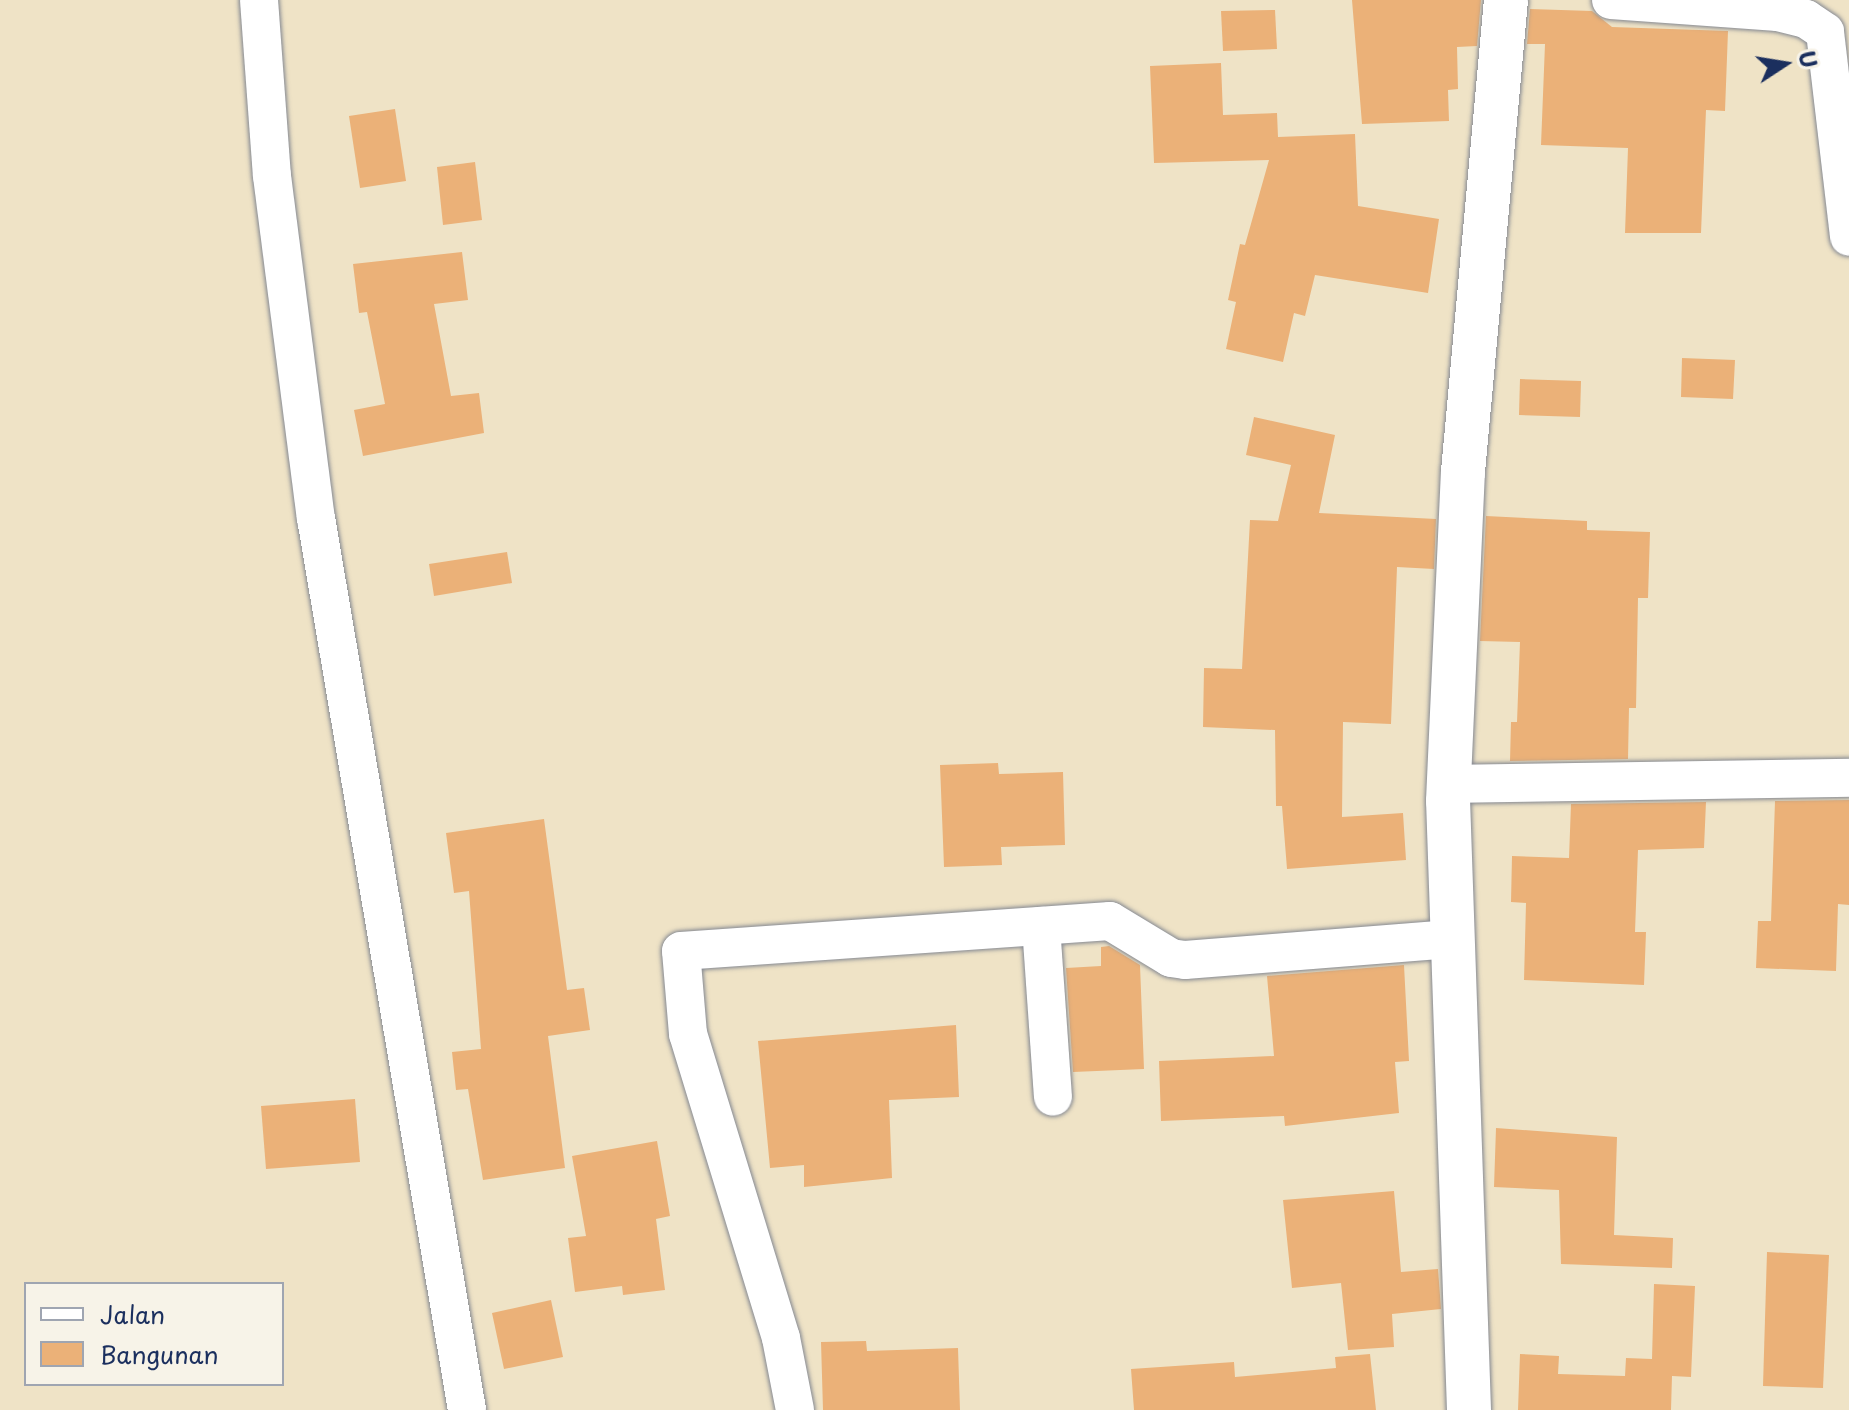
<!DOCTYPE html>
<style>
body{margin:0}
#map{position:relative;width:1849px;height:1410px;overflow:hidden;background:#efe3c6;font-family:"Playpen Sans",sans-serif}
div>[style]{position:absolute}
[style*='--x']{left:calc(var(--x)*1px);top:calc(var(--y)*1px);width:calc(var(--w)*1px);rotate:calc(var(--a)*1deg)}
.building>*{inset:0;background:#ebb178}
.roads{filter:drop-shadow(0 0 2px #858992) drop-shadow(0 0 2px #858992)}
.street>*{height:38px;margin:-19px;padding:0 19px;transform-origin:19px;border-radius:19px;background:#fff}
.secondary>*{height:44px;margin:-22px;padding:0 22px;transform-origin:22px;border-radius:22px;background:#fff}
span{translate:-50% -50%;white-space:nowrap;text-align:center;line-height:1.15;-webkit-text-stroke:6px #f7f3e8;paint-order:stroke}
.legend{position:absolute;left:24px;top:1282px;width:260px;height:104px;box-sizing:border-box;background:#f7f3e8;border:2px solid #9fa5b1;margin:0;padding:10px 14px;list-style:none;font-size:24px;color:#1b2f5e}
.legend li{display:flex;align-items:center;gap:16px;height:40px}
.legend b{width:40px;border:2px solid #9fa5b1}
.north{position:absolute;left:1745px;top:24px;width:80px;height:80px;-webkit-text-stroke:6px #f7f3e8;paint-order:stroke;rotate:78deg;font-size:22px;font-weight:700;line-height:32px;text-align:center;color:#1b2f5e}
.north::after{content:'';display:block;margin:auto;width:28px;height:36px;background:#1b2f5e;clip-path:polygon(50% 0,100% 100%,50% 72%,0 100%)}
</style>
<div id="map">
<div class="building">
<i style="clip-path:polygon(1352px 0,1481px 0,1477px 46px,1457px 47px,1458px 89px,1448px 90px,1449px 121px,1362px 124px)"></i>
<i style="clip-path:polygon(1530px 9px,1592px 11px,1612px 27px,1728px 31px,1725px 111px,1706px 110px,1701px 233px,1625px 233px,1628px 148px,1541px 145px,1545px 44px,1527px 44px)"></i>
<i style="clip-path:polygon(1275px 10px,1277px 49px,1223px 51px,1221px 11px)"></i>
<i style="clip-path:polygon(1221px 63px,1223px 115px,1277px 113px,1278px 137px,1355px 134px,1358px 206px,1439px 219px,1428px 293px,1315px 275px,1305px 316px,1294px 313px,1283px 362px,1226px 349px,1236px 302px,1228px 300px,1240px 244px,1245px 245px,1269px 160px,1154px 163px,1150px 66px)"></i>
<i style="clip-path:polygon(395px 109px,406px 181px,360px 188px,349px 116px)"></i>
<i style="clip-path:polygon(475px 162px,482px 220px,443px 225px,437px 167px)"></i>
<i style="clip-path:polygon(462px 252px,468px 300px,434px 304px,451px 396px,479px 393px,484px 433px,363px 456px,354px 410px,385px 404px,367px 312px,359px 313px,353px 264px)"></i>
<i style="clip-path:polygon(1682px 358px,1735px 360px,1733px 399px,1681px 397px)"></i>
<i style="clip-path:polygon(1520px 379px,1581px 381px,1580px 417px,1519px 415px)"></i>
<i style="clip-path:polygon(1254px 417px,1335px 435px,1319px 513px,1436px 519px,1434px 569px,1397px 567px,1391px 724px,1343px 722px,1342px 817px,1403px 813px,1406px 860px,1287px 869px,1282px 806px,1276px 806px,1275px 730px,1203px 727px,1204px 668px,1242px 669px,1250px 520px,1278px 521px,1291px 465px,1246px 455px)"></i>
<i style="clip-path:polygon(1486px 516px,1587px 521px,1587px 530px,1650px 532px,1648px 598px,1638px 598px,1636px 708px,1629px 708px,1628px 759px,1510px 761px,1511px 722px,1517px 722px,1520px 642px,1480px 641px)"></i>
<i style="clip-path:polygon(507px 552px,512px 583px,434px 596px,429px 564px)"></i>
<i style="clip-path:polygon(998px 763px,999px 774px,1063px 772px,1065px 845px,1001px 847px,1002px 865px,944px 867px,940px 765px)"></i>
<i style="clip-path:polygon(1849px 800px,1849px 905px,1838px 904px,1836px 971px,1756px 968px,1758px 921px,1771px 921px,1775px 801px)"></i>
<i style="clip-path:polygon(1706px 802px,1704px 848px,1638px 850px,1635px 932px,1646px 932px,1644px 985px,1524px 980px,1526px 903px,1511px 902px,1512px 856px,1569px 858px,1571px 804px)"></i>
<i style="clip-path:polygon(544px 819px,567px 990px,584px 988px,590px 1030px,548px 1036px,565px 1168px,483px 1180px,468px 1089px,456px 1090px,452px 1052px,481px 1049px,469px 891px,454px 893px,446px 833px)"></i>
<i style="clip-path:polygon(1109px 946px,1140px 965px,1144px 1069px,1073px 1072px,1066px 968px,1101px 966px,1101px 947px)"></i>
<i style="clip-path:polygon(1404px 965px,1409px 1061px,1395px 1062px,1399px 1113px,1285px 1126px,1284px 1116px,1161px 1121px,1159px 1061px,1274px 1056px,1267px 976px)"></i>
<i style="clip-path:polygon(956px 1025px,959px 1097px,889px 1100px,892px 1178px,804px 1187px,804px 1165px,770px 1168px,758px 1041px)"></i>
<i style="clip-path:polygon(355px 1099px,360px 1162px,266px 1169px,261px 1106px)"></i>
<i style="clip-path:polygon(1496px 1128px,1617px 1137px,1614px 1235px,1673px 1238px,1672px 1268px,1561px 1264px,1559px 1190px,1494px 1187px)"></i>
<i style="clip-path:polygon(657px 1141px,670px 1216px,656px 1219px,665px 1290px,623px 1295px,622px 1286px,575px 1292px,568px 1238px,586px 1236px,572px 1156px)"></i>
<i style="clip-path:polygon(1394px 1191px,1401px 1272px,1438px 1269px,1441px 1309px,1392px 1314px,1394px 1347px,1348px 1350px,1341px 1283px,1292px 1288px,1283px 1200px)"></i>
<i style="clip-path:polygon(1767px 1252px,1829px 1255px,1823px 1388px,1763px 1386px)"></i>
<i style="clip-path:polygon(1654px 1284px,1695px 1286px,1691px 1377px,1672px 1376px,1671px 1410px,1518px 1410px,1520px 1354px,1559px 1356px,1558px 1374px,1625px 1376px,1626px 1358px,1652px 1359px)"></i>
<i style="clip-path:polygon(551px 1300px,563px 1357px,504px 1369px,492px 1313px)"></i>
<i style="clip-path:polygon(866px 1341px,867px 1351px,958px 1348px,960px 1410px,823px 1410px,821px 1342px)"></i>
<i style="clip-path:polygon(1370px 1354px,1376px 1410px,1134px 1410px,1131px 1369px,1234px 1362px,1235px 1377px,1336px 1368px,1335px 1357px)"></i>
</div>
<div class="roads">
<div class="street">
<i style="--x:259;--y:0;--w:176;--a:85.8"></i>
<i style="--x:272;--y:176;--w:345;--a:82.7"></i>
<i style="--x:316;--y:518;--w:905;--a:80.39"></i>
<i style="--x:1611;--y:0;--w:167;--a:4.1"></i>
<i style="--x:1778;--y:12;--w:29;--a:14"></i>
<i style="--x:1806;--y:19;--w:23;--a:34"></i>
<i style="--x:1825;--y:32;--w:206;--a:83.3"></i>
<i style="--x:1448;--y:784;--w:401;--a:-0.9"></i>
<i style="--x:1041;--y:926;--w:171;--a:86"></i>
<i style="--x:795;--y:1410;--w:73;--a:-101"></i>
<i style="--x:781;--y:1338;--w:318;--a:-107"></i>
<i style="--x:688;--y:1034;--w:83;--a:-94.8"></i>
<i style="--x:681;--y:951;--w:430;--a:-4"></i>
<i style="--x:1110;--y:921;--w:71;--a:31.2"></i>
<i style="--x:1171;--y:958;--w:14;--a:8"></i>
<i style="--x:1185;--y:960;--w:270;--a:-4.5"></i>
</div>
<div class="secondary">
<i style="--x:1469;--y:1410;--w:609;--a:-91.97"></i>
<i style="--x:1448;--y:801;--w:329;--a:-87.4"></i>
<i style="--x:1463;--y:472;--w:474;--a:-84.8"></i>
</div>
</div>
<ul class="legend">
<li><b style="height:10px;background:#fff"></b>Jalan</li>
<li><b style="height:22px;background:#ebb178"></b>Bangunan</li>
</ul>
<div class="north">U</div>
</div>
